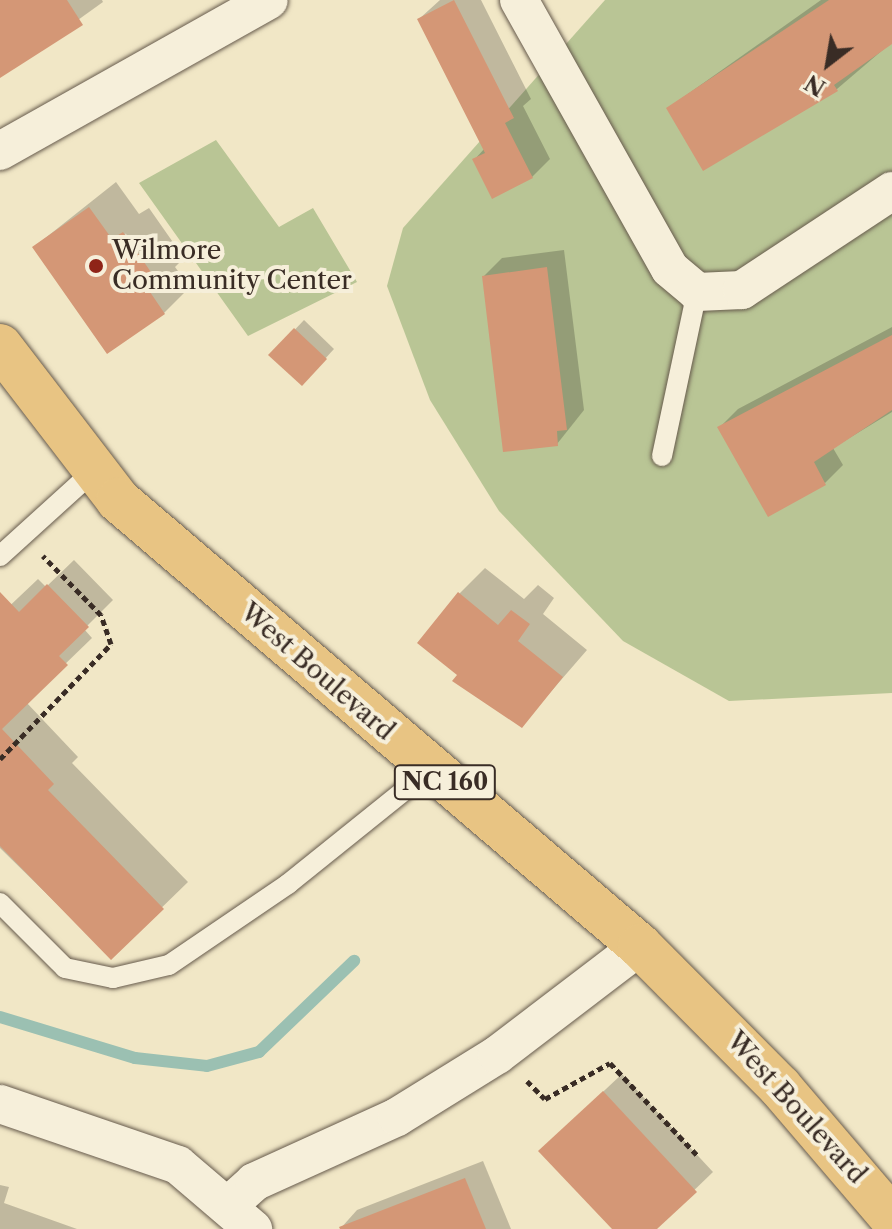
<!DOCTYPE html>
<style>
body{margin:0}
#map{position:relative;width:892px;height:1229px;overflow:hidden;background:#f1e7c6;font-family:"Libre Caslon Text",serif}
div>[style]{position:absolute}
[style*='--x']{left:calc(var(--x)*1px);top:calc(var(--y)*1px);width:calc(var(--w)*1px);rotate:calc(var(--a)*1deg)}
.green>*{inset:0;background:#b9c595}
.shadow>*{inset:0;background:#0003}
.stream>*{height:12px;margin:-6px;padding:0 6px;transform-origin:6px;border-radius:6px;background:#9bc0b2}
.building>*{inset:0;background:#d49776}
.path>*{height:5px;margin-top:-2.5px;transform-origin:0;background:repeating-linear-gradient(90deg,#392c25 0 6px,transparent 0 10px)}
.roads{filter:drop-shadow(0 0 2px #675b4d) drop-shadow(0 0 2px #675b4d)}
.service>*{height:20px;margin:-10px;padding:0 10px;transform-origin:10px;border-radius:10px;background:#f6efda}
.minor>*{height:38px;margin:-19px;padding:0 19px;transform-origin:19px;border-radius:19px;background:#f6efda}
.primary>*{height:44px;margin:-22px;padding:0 22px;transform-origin:22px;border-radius:22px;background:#e8c483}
.dots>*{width:22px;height:22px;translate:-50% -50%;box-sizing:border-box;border:4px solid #f6efda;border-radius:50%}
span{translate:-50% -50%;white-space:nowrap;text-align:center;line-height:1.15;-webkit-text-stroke:8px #f6efda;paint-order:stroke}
.shield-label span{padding:2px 6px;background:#f6efda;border:2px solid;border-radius:6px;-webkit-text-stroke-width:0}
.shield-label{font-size:24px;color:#392c25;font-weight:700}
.poi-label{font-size:26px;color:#392c25}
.left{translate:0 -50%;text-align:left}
.street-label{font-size:26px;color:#392c25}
.north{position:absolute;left:788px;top:24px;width:80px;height:80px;-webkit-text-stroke:6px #f6efda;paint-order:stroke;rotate:211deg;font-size:22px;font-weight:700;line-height:32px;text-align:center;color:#392c25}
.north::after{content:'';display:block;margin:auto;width:28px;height:36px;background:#392c25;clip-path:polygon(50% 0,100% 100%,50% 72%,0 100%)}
</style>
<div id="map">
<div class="green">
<i style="clip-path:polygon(605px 0,892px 0,892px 693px,729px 701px,623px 641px,499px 511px,430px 400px,387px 286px,403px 228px)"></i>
<i style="clip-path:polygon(216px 140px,279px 227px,313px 208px,357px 282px,248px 336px,139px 183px)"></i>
</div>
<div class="shadow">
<i style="clip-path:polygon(0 0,102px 0,103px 2px,0 76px)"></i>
<i style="clip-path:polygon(440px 0,481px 0,531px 99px,523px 106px,550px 159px,532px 177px,474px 160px,485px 148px,419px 19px)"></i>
<i style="clip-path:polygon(821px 0,892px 0,892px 42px,837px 89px,704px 168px,668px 108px)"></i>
<i style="clip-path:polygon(116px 182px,139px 214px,149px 208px,184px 258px,175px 267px,190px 287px,164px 313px,34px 247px)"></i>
<i style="clip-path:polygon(564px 250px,584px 410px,557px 444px,484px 276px,502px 258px)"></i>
<i style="clip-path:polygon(304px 320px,334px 349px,302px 384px,271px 355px)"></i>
<i style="clip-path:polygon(892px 327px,892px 412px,833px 448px,843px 465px,825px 483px,720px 427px,738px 409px)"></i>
<i style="clip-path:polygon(74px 560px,113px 600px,84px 629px,92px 638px,26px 702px,78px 757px,72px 763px,188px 882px,111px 957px,0 848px,0 615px,38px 579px,46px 587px)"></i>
<i style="clip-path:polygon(485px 568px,524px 599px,538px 585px,554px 598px,543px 614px,587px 650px,522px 725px,459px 675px,459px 594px)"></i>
<i style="clip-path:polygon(622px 1074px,713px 1172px,654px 1229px,614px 1229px,559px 1133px)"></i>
<i style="clip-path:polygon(483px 1161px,511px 1229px,340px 1229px,357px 1210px)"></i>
<i style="clip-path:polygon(0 1185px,9px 1187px,4px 1203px,77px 1229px,0 1229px)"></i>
</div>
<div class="stream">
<i style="--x:0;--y:1017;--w:141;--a:16.9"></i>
<i style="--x:135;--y:1058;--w:72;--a:6.3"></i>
<i style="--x:207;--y:1066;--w:54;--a:-15.1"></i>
<i style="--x:259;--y:1052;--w:132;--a:-43.8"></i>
</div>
<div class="building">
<i style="clip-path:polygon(0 0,67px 0,83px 25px,0 78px)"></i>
<i style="clip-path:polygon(454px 0,514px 118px,505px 123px,533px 178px,492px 199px,472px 159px,485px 153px,417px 19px)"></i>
<i style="clip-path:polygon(829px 0,892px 0,892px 44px,834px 85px,838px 91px,703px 171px,666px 108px)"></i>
<i style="clip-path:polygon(89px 207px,112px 239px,123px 232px,160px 285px,150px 292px,165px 314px,107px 354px,32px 247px)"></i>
<i style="clip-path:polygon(547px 267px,567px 430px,557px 431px,558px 446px,503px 452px,482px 276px)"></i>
<i style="clip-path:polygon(294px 328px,327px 359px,302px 386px,268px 355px)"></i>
<i style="clip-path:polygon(892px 335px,892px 410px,814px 462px,826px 485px,768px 517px,717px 427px)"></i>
<i style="clip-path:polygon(47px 584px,89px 627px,59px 656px,68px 665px,2px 729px,54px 784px,48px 790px,164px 909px,111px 960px,0 846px,0 592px,19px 612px)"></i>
<i style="clip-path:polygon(458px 592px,498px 625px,511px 610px,530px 624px,518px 641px,563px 677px,522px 728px,452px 681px,457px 675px,417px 643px)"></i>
<i style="clip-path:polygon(603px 1091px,697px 1192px,657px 1229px,612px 1229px,538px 1151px)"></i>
<i style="clip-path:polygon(465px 1178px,486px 1229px,340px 1229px,339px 1227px)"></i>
</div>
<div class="path">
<i style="--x:0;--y:759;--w:160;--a:-46"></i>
<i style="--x:111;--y:644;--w:31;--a:-109"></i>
<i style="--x:101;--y:615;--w:83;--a:-134.5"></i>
<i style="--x:527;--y:1081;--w:25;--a:45"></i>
<i style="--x:545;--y:1099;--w:74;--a:-29"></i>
<i style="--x:610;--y:1063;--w:128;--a:46.6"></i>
</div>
<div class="roads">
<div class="service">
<i style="--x:662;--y:456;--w:168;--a:-78"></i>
<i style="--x:0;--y:556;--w:128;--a:-42.2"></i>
<i style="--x:0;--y:903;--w:92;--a:45"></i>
<i style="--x:65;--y:968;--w:49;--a:11.8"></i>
<i style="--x:113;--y:978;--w:57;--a:-13.1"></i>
<i style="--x:169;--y:965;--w:144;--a:-34.2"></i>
<i style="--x:288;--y:884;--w:184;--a:-38.8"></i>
</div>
<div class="minor">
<i style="--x:519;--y:0;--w:308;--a:60.7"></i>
<i style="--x:670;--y:269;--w:35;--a:40"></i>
<i style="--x:697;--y:292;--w:45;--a:-2.5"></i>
<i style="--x:742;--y:290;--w:180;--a:-33.4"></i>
<i style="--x:0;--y:151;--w:308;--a:-29.3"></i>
<i style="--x:0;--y:1104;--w:188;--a:18.9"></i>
<i style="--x:178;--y:1165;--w:99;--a:40.5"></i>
<i style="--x:231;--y:1203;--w:31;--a:-42"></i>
<i style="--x:254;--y:1182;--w:157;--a:-24.4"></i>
<i style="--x:397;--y:1117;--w:118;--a:-31.8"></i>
<i style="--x:497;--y:1055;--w:180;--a:-37.3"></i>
</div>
<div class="primary">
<i style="--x:0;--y:346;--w:194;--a:52.5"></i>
<i style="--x:118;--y:500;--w:687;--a:40.51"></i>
<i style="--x:640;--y:946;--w:199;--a:45.2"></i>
<i style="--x:780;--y:1087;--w:172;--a:49.5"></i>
</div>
</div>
<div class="dots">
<i style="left:96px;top:266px;background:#8f2418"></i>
</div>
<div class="shield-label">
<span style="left:445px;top:782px">NC 160</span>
</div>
<div class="poi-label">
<span class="left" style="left:112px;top:266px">Wilmore<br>Community Center</span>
</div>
<div class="street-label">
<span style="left:317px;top:672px;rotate:41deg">West Boulevard</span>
<span style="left:796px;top:1108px;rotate:48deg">West Boulevard</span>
</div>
<div class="north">N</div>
</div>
